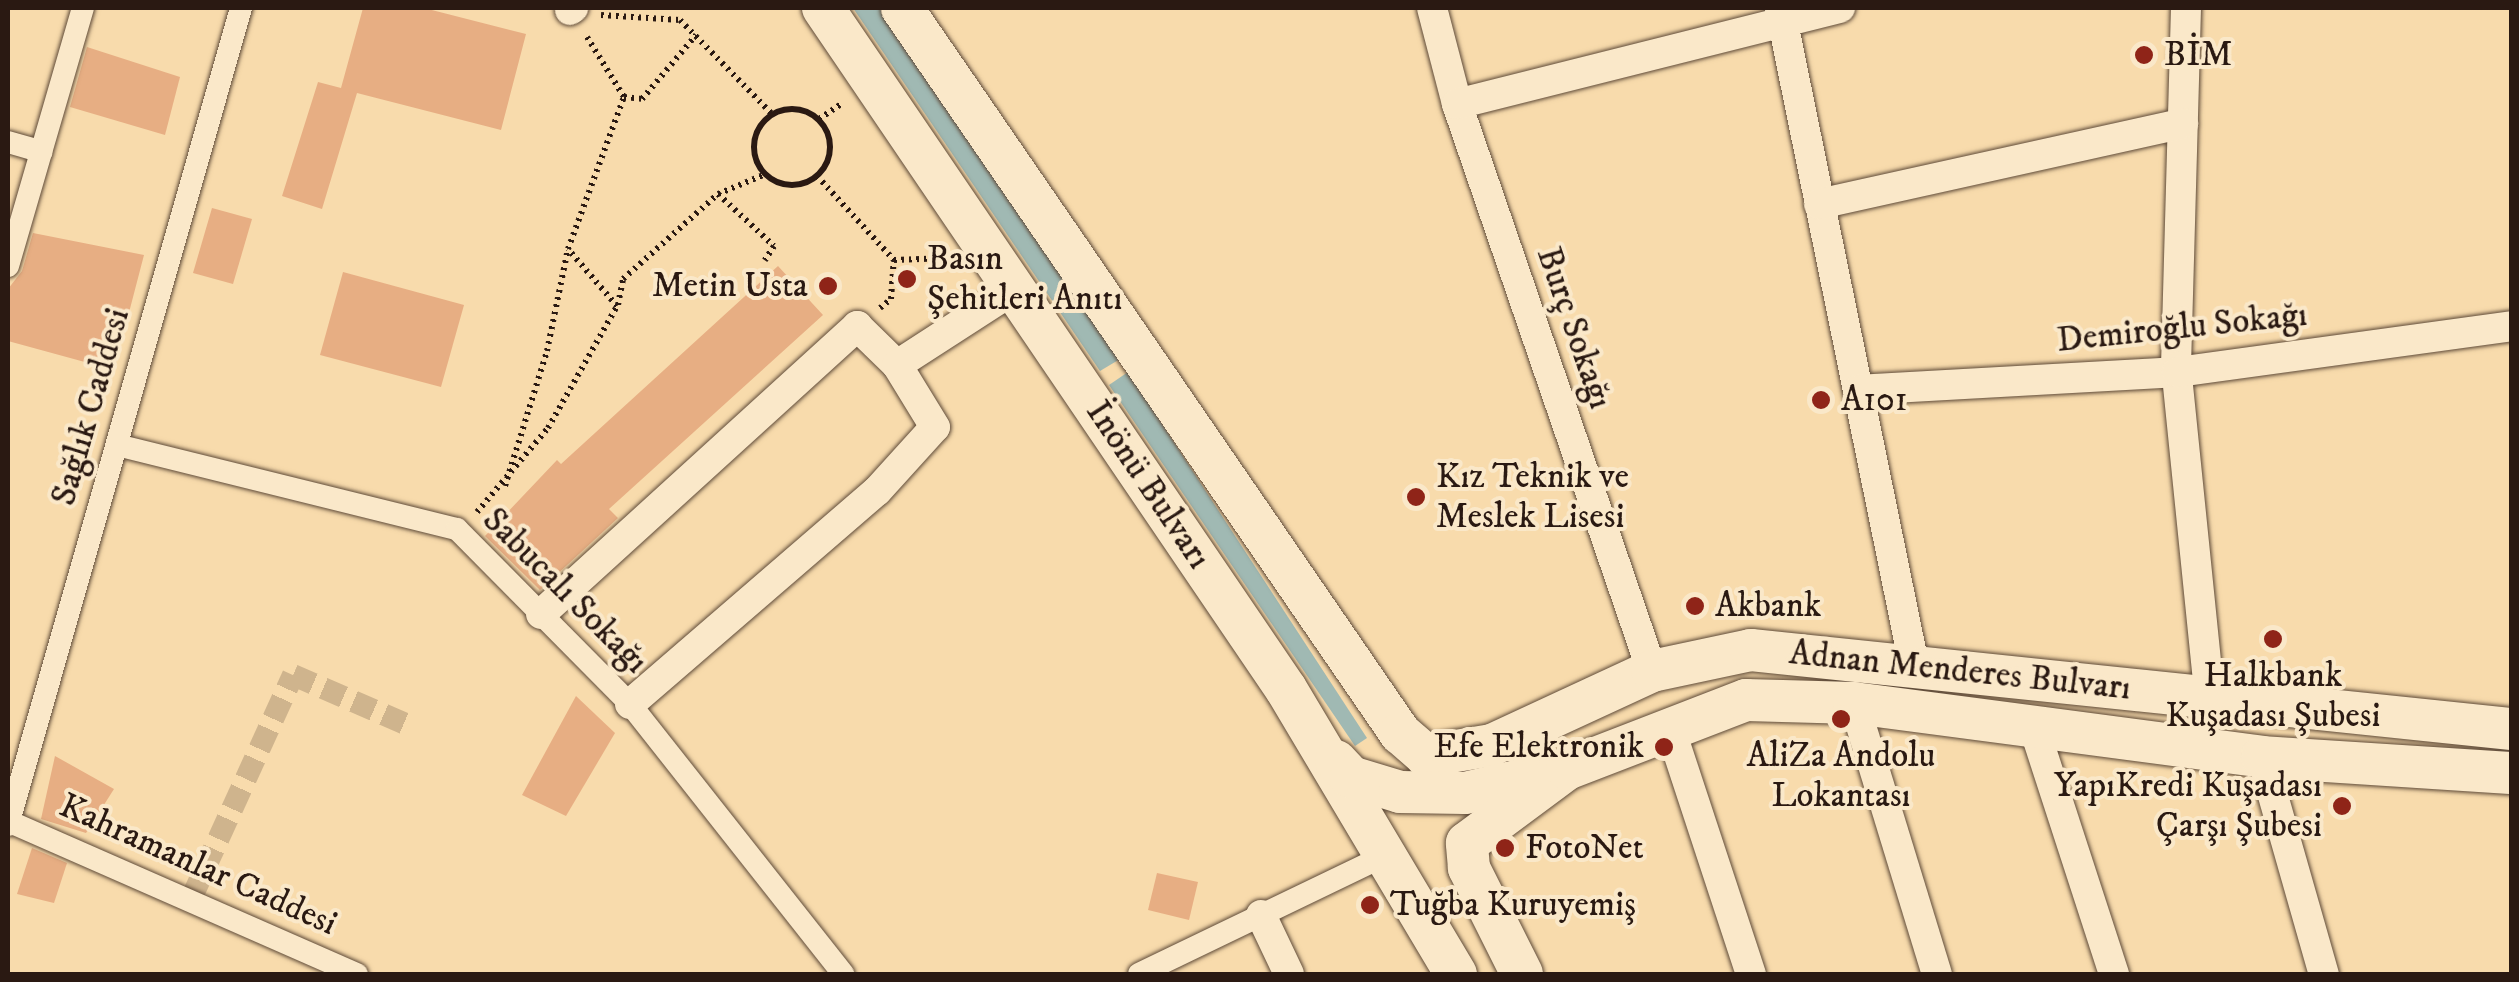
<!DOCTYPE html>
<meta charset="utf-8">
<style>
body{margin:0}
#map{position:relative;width:2519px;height:982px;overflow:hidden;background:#f8dbac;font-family:"IM FELL DW Pica",serif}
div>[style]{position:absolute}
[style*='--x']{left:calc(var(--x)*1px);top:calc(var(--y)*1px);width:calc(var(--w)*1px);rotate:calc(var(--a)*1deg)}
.water>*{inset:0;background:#a0b9b3}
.building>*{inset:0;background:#e7ae83}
.pedestrian-tunnel>*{height:22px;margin-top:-11px;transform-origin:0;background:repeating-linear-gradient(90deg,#cfb48d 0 22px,transparent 0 33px)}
.path>*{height:6px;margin-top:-3px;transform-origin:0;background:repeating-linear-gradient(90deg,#2a1912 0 2.5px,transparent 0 7.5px)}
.path>.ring{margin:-3px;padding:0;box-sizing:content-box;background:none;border:6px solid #2a1912;border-radius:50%}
.roads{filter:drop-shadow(0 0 2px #5e4a38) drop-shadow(0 0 2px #5e4a38)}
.pedestrian>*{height:22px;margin:-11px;padding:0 11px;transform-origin:11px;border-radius:11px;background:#fae8c9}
.minor>*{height:30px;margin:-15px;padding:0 15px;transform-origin:15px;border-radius:15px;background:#fae8c9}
.secondary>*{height:42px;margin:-21px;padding:0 21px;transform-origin:21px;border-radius:21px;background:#fae8c9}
.dots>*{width:28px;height:28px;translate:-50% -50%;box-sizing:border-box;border:5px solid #fae8c9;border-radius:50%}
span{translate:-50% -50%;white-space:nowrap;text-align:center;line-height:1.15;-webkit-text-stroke:8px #fae8c9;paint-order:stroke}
.poi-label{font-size:35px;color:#2a1912}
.left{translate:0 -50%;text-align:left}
.right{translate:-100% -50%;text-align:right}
.street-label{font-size:35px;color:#2a1912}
.frame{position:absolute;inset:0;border:10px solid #2a1912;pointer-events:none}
</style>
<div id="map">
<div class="water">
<i style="clip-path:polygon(853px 8px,881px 8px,1120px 359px,1100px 371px)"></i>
<i style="clip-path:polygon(1128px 372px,1367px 738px,1355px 746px,1109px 385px)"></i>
</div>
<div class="building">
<i style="clip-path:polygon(363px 8px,424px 8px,526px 34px,501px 130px,357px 93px,322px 209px,282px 196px,318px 82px,341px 88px)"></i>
<i style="clip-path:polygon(87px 47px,180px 77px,165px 135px,70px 107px)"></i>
<i style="clip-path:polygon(212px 208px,252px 219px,233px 284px,193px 273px)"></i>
<i style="clip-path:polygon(33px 233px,144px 255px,114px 370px,8px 341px,8px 289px,22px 271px)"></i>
<i style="clip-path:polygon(778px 266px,823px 315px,609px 509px,618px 518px,540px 590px,485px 536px,557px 460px,561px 464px)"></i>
<i style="clip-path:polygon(343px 272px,464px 305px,441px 387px,320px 355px)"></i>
<i style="clip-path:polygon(576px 696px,615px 733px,566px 816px,522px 795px)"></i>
<i style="clip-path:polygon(55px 756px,114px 789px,86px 833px,41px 819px)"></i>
<i style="clip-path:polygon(32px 848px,67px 863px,54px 903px,17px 894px)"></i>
<i style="clip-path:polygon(1157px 873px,1198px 882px,1189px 920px,1148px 910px)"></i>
</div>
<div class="pedestrian-tunnel">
<i style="--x:191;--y:899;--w:246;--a:-65.5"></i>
<i style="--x:293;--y:675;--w:125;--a:23.5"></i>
</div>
<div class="path">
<i style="--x:601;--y:15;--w:79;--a:3.6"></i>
<i style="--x:680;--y:20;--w:132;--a:45.6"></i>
<i style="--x:587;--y:37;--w:70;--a:58.3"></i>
<i style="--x:624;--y:97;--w:18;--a:6"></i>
<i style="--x:642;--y:99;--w:84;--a:-49.8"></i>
<i class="ring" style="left:754px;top:109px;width:70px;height:70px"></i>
<i style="--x:819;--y:119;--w:29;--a:-34"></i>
<i style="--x:817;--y:176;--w:114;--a:47.5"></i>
<i style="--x:894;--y:260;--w:54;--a:-2.1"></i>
<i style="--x:718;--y:194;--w:76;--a:42.9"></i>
<i style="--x:774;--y:246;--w:17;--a:123"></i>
<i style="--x:618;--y:305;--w:26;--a:-79"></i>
<i style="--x:623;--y:279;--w:127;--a:-41.8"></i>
<i style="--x:718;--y:194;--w:52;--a:-22.6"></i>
<i style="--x:880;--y:308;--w:14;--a:-39"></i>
<i style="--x:891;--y:299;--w:39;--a:-86"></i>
<i style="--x:505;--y:486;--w:141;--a:-72.7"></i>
<i style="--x:547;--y:351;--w:104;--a:-78.4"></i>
<i style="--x:568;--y:249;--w:162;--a:-69.8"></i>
<i style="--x:477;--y:512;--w:110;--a:-49.8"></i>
<i style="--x:548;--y:428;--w:140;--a:-60.5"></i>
<i style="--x:617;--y:306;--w:75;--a:-130.7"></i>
</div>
<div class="roads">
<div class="pedestrian">
<i style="--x:8;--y:142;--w:35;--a:16"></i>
<i style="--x:8;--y:266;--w:269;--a:-73.8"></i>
<i style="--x:117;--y:445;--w:350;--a:13.9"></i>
<i style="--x:457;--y:529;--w:246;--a:45.3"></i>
<i style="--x:630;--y:704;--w:344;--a:51.7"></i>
<i style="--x:8;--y:821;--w:381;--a:23.7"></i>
<i style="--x:8;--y:825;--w:850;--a:-74.08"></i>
<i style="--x:1139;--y:974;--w:274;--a:-25.7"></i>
</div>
<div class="minor">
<i style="--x:1432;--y:8;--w:99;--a:75.4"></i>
<i style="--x:1457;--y:104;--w:600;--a:71.02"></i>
<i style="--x:1780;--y:8;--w:671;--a:78.47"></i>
<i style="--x:2186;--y:8;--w:358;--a:91.6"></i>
<i style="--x:2176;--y:366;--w:334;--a:84.2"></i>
<i style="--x:570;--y:10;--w:4;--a:-34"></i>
<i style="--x:1457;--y:104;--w:395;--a:-14.1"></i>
<i style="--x:1819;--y:204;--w:373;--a:-12.5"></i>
<i style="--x:1858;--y:390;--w:320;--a:-3.2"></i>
<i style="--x:2177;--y:372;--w:338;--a:-7.8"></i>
<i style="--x:541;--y:614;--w:428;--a:-42.3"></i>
<i style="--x:857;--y:326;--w:56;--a:44.3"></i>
<i style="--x:1854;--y:703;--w:283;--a:73"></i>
<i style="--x:630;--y:704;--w:326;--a:-40.8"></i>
<i style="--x:877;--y:491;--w:86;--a:-47.8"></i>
<i style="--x:935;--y:427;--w:73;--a:-121.5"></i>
<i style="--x:897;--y:365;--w:142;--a:-32.9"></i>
<i style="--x:1669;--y:725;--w:262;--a:71.8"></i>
<i style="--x:2035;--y:731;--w:256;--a:72"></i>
<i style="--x:2262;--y:757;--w:226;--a:74.1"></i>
<i style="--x:1261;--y:915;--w:65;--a:64.6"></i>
</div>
<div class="secondary">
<i style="--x:823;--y:8;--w:823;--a:55.79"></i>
<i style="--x:1286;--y:689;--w:332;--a:59.2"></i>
<i style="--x:902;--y:8;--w:880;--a:55.51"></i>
<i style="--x:1400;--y:733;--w:35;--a:41"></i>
<i style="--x:1426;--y:756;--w:67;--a:-9.5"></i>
<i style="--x:1492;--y:745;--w:176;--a:-24.8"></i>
<i style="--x:1652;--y:671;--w:101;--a:-12"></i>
<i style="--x:1751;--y:650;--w:765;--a:5.93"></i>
<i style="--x:1336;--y:761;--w:22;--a:47"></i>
<i style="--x:1351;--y:777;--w:51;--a:17"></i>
<i style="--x:1400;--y:792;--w:65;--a:0.9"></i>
<i style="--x:1465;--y:793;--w:75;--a:-13.1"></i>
<i style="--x:1522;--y:974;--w:119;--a:-116.6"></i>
<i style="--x:1469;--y:868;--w:25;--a:-95"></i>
<i style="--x:1467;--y:843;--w:124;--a:-36.5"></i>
<i style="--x:1567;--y:769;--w:192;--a:-21.1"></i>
<i style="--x:1746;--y:700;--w:108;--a:1.6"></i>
<i style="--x:1854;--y:703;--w:412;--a:7.5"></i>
<i style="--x:2262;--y:757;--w:251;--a:3.7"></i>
</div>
</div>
<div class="dots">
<i style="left:2144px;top:55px;background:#8f2418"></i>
<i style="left:907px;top:279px;background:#8f2418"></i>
<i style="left:828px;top:286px;background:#8f2418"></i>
<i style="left:1821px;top:400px;background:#8f2418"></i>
<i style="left:1416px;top:497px;background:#8f2418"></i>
<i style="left:1695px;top:606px;background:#8f2418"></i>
<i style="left:2273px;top:639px;background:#8f2418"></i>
<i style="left:1841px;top:719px;background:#8f2418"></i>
<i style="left:1664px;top:747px;background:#8f2418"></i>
<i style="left:2342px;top:806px;background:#8f2418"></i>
<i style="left:1505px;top:848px;background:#8f2418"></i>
<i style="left:1370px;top:905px;background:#8f2418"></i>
</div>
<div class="poi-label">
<span class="left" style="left:2164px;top:55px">BİM</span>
<span class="left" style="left:927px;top:279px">Basın<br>Şehitleri Anıtı</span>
<span class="right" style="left:808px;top:286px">Metin Usta</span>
<span class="left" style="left:1841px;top:400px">A101</span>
<span class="left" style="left:1436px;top:497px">Kız Teknik ve<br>Meslek Lisesi</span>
<span class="left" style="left:1715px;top:606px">Akbank</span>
<span style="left:2273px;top:696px">Halkbank<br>Kuşadası Şubesi</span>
<span class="right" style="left:1644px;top:747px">Efe Elektronik</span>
<span style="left:1841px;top:776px">AliZa Andolu<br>Lokantası</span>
<span class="right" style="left:2322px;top:806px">YapıKredi Kuşadası<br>Çarşı Şubesi</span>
<span class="left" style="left:1525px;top:848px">FotoNet</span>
<span class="left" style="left:1390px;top:905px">Tuğba Kuruyemiş</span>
</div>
<div class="street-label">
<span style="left:1574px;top:328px;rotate:71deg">Burç Sokağı</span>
<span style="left:2182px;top:328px;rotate:-6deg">Demiroğlu Sokağı</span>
<span style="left:91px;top:407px;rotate:-74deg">Sağlık Caddesi</span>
<span style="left:1148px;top:485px;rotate:56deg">İnönü Bulvarı</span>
<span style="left:565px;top:591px;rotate:45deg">Sabucalı Sokağı</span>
<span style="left:1960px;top:671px;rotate:6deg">Adnan Menderes Bulvarı</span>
<span style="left:198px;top:865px;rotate:24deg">Kahramanlar Caddesi</span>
</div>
<div class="frame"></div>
</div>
